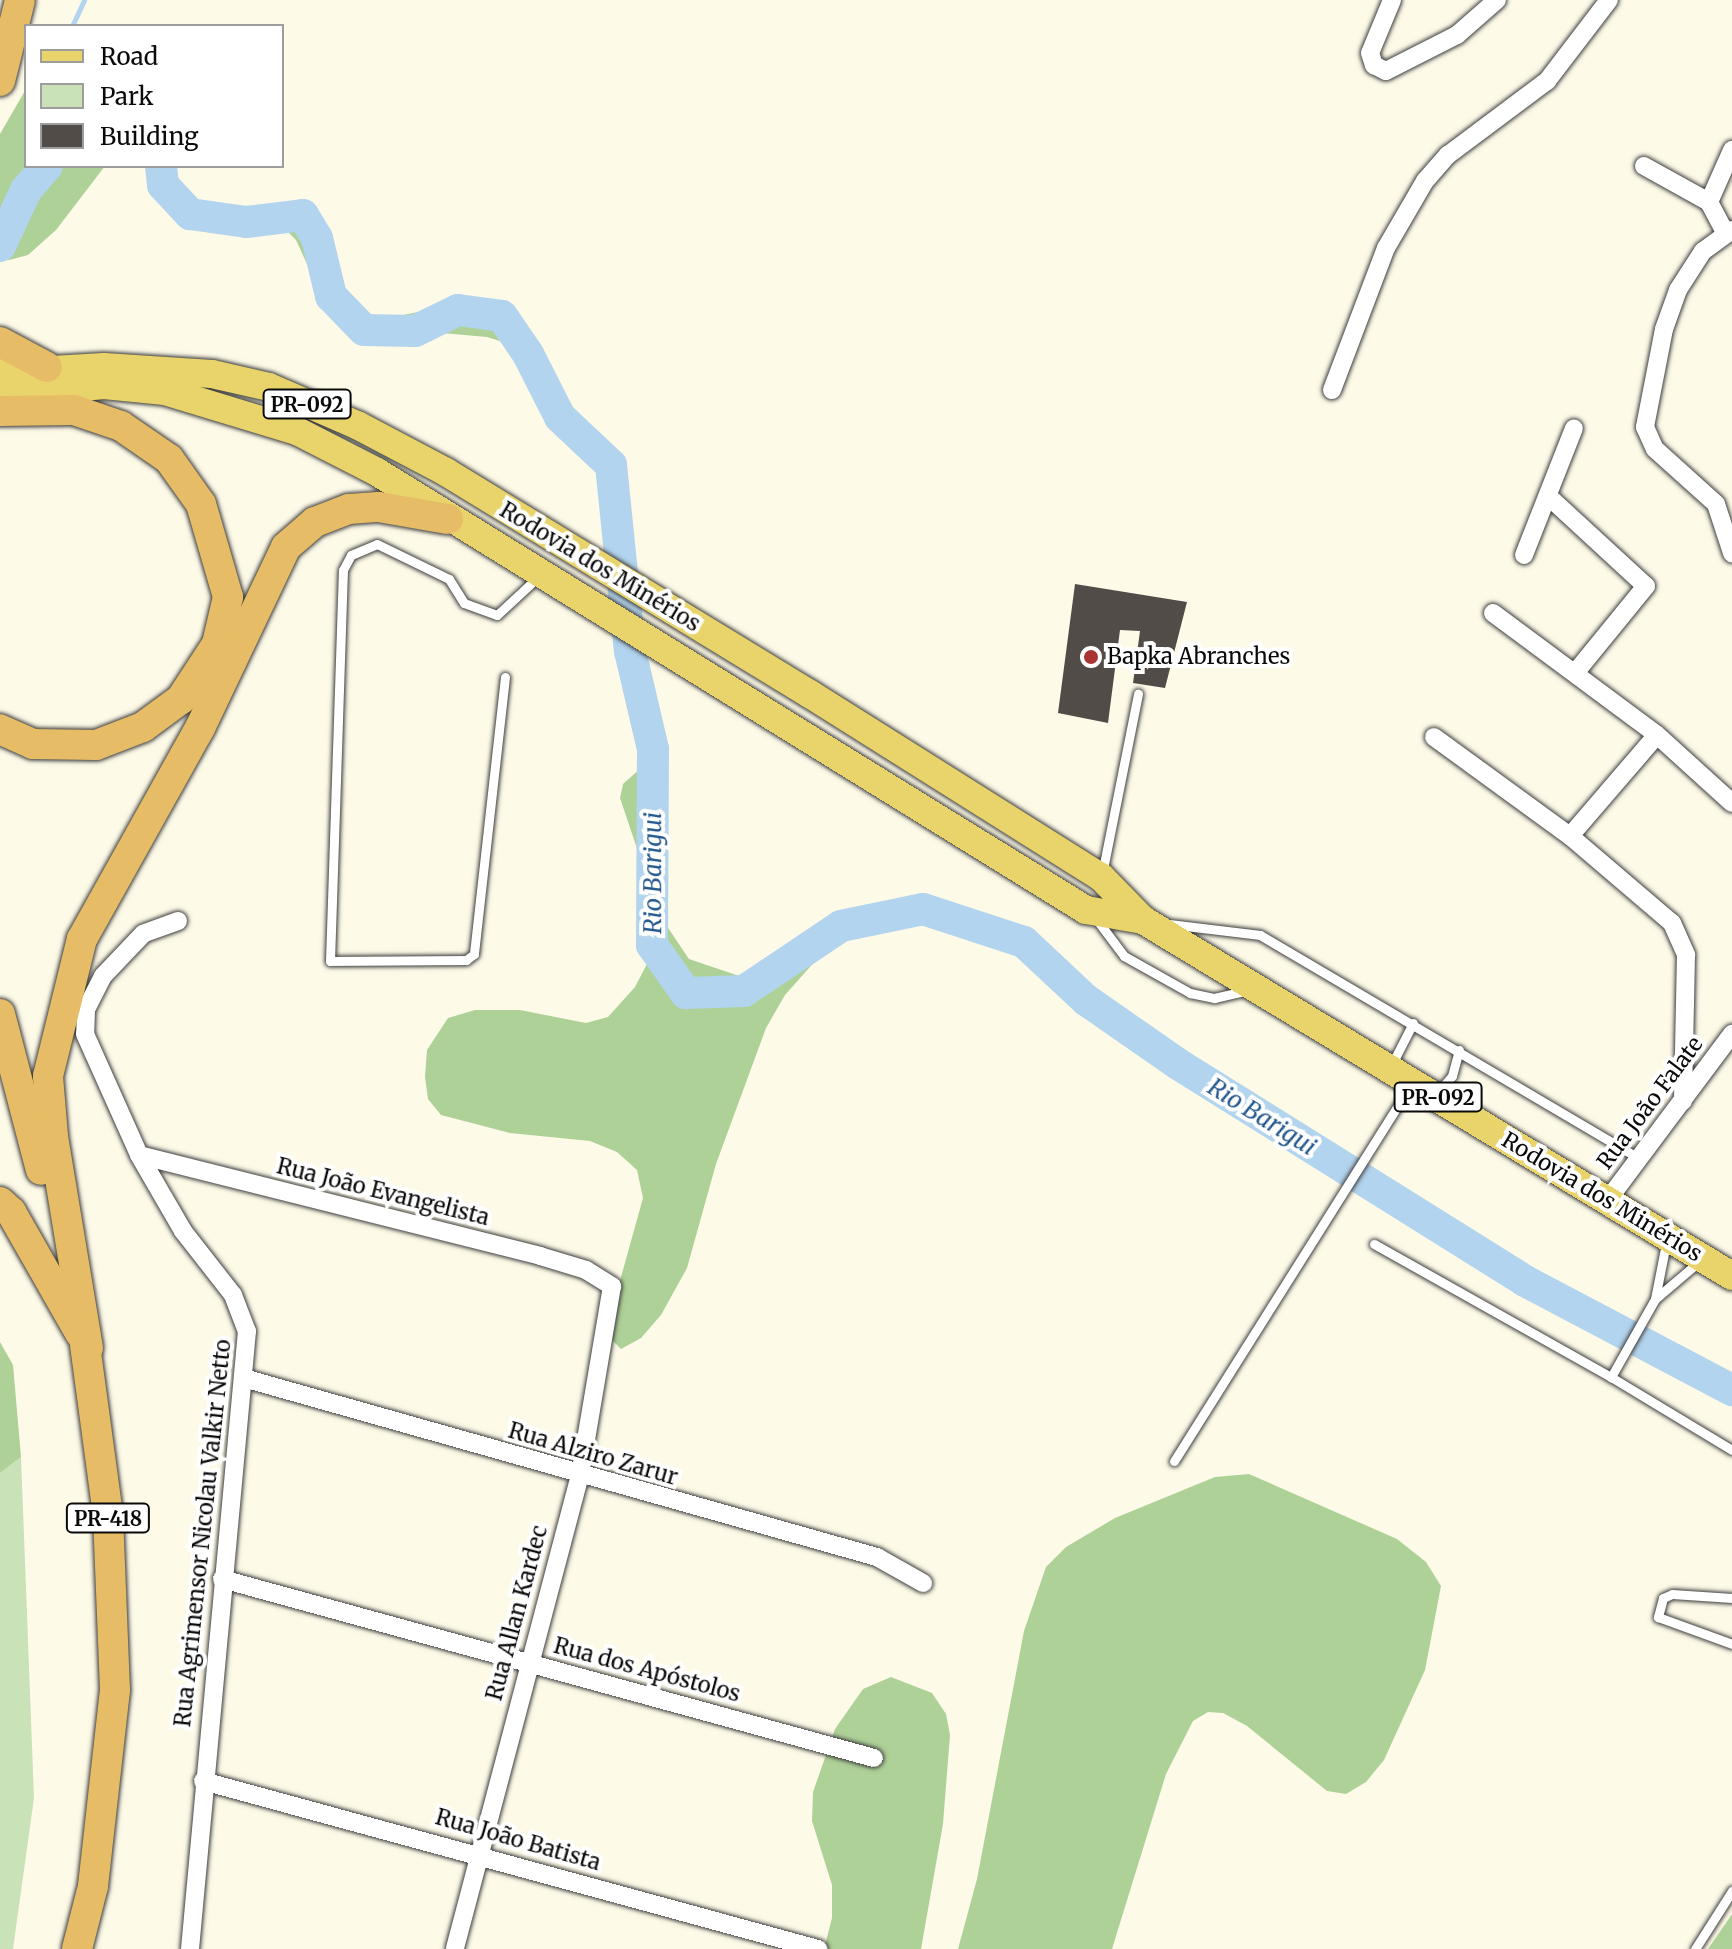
<!DOCTYPE html>
<meta charset="utf-8">
<style>
body{margin:0}
#map{position:relative;width:1732px;height:1949px;overflow:hidden;background:#fdfae8;font-family:Merriweather,serif}
div>[style]{position:absolute}
[style*='--x']{left:calc(var(--x)*1px);top:calc(var(--y)*1px);width:calc(var(--w)*1px);rotate:calc(var(--a)*1deg)}
.green>*{inset:0;background:#cae2b7}
.forest>*{inset:0;background:#aed198}
.stream>*{height:5px;margin:-2.5px;padding:0 2.5px;transform-origin:2.5px;border-radius:2.5px;background:#b3d4ee}
.river>*{height:32px;margin:-16px;padding:0 16px;transform-origin:16px;border-radius:16px;background:#b3d4ee}
.building>*{inset:0;background:#514c47}
.roads{filter:drop-shadow(0 0 2px #3d3d3d) drop-shadow(0 0 2px #3d3d3d)}
.service>*{height:9px;margin:-4.5px;padding:0 4.5px;transform-origin:4.5px;border-radius:4.5px;background:#fff}
.minor>*{height:18px;margin:-9px;padding:0 9px;transform-origin:9px;border-radius:9px;background:#fff}
.primary>*{height:28px;margin:-14px;padding:0 14px;transform-origin:14px;border-radius:14px;background:#e9d46c}
.trunk>*{height:30px;margin:-15px;padding:0 15px;transform-origin:15px;border-radius:15px;background:#e6bc66}
.dots>*{width:22px;height:22px;translate:-50% -50%;box-sizing:border-box;border:4px solid #fff;border-radius:50%}
span{translate:-50% -50%;white-space:nowrap;text-align:center;line-height:1.15;-webkit-text-stroke:8px #fff;paint-order:stroke}
.shield-label span{padding:2px 6px;background:#fff;border:2px solid;border-radius:6px;-webkit-text-stroke-width:0}
.shield-label{font-size:20px;color:#0a0a0a;font-weight:700}
.street-label{font-size:22px;color:#0a0a0a}
.poi-label{font-size:22px;color:#0a0a0a}
.left{translate:0 -50%;text-align:left}
.water-label{font-size:24px;color:#22568c;font-style:italic}
.legend{position:absolute;left:24px;top:24px;width:260px;height:144px;box-sizing:border-box;background:#fff;border:2px solid #9d9d9d;margin:0;padding:10px 14px;list-style:none;font-size:24px;color:#0a0a0a}
.legend li{display:flex;align-items:center;gap:16px;height:40px}
.legend b{width:40px;border:2px solid #9d9d9d}
</style>
<div id="map">
<div class="green">
<i style="clip-path:polygon(21px 1457px,34px 1798px,13px 1949px,0 1949px,0 1473px)"></i>
</div>
<div class="forest">
<i style="clip-path:polygon(26px 89px,26px 166px,105px 166px,56px 230px,28px 255px,9px 260px,0 257px,0 134px)"></i>
<i style="clip-path:polygon(276px 220px,304px 220px,335px 296px,363px 323px,463px 303px,500px 314px,525px 349px,487px 337px,442px 333px,382px 345px,351px 339px,330px 314px,296px 240px)"></i>
<i style="clip-path:polygon(664px 765px,658px 913px,689px 959px,748px 979px,847px 915px,857px 914px,785px 995px,766px 1028px,716px 1164px,687px 1268px,661px 1315px,641px 1338px,621px 1349px,611px 1339px,611px 1313px,643px 1198px,637px 1170px,617px 1152px,590px 1141px,510px 1133px,441px 1115px,428px 1099px,425px 1077px,427px 1050px,448px 1018px,475px 1010px,520px 1010px,586px 1023px,608px 1017px,635px 987px,648px 962px,656px 905px,620px 798px,623px 784px,641px 768px)"></i>
<i style="clip-path:polygon(0 1342px,13px 1365px,21px 1457px,0 1473px)"></i>
<i style="clip-path:polygon(1249px 1474px,1397px 1539px,1426px 1562px,1441px 1586px,1425px 1670px,1384px 1760px,1366px 1782px,1346px 1794px,1327px 1791px,1247px 1726px,1223px 1713px,1208px 1712px,1193px 1721px,1166px 1774px,1112px 1949px,958px 1949px,977px 1879px,1024px 1631px,1046px 1567px,1066px 1547px,1115px 1518px,1215px 1477px)"></i>
<i style="clip-path:polygon(891px 1677px,932px 1693px,946px 1714px,950px 1735px,943px 1824px,921px 1949px,824px 1949px,832px 1918px,832px 1885px,812px 1821px,813px 1792px,835px 1729px,863px 1689px)"></i>
<i style="clip-path:polygon(1732px 1914px,1732px 1949px,1708px 1949px,1728px 1920px)"></i>
</div>
<div class="stream">
<i style="--x:72;--y:26;--w:29;--a:-65"></i>
</div>
<div class="river">
<i style="--x:161;--y:166;--w:19;--a:84"></i>
<i style="--x:163;--y:185;--w:40;--a:47"></i>
<i style="--x:190;--y:214;--w:57;--a:8.1"></i>
<i style="--x:246;--y:222;--w:57;--a:-7"></i>
<i style="--x:303;--y:215;--w:27;--a:59"></i>
<i style="--x:317;--y:238;--w:60;--a:76.4"></i>
<i style="--x:331;--y:296;--w:47;--a:45.9"></i>
<i style="--x:364;--y:330;--w:51;--a:1.1"></i>
<i style="--x:415;--y:331;--w:48;--a:-26"></i>
<i style="--x:458;--y:310;--w:44;--a:7.8"></i>
<i style="--x:502;--y:316;--w:46;--a:55.6"></i>
<i style="--x:528;--y:354;--w:71;--a:63.1"></i>
<i style="--x:560;--y:417;--w:70;--a:43.3"></i>
<i style="--x:611;--y:465;--w:187;--a:84.2"></i>
<i style="--x:630;--y:651;--w:101;--a:76.8"></i>
<i style="--x:653;--y:749;--w:196;--a:90.3"></i>
<i style="--x:652;--y:945;--w:59;--a:54.7"></i>
<i style="--x:686;--y:993;--w:58;--a:-2"></i>
<i style="--x:744;--y:991;--w:117;--a:-33.8"></i>
<i style="--x:841;--y:926;--w:84;--a:-11.7"></i>
<i style="--x:923;--y:909;--w:106;--a:18.1"></i>
<i style="--x:1024;--y:942;--w:85;--a:43.1"></i>
<i style="--x:1086;--y:1000;--w:112;--a:34.8"></i>
<i style="--x:1178;--y:1064;--w:409;--a:32"></i>
<i style="--x:1525;--y:1281;--w:234;--a:27.8"></i>
<i style="--x:0;--y:246;--w:62;--a:-65.1"></i>
<i style="--x:26;--y:190;--w:32;--a:-49"></i>
</div>
<div class="building">
<i style="clip-path:polygon(1075px 584px,1187px 602px,1165px 688px,1133px 683px,1140px 631px,1120px 630px,1108px 723px,1058px 713px)"></i>
</div>
<div class="roads">
<div class="service">
<i style="--x:505;--y:677;--w:279;--a:96.4"></i>
<i style="--x:474;--y:954;--w:10;--a:143"></i>
<i style="--x:466;--y:960;--w:136;--a:179.6"></i>
<i style="--x:330;--y:961;--w:391;--a:-88.1"></i>
<i style="--x:343;--y:570;--w:17;--a:-62"></i>
<i style="--x:351;--y:555;--w:28;--a:-23"></i>
<i style="--x:377;--y:544;--w:80;--a:25.9"></i>
<i style="--x:449;--y:579;--w:28;--a:58"></i>
<i style="--x:464;--y:603;--w:35;--a:20"></i>
<i style="--x:497;--y:615;--w:57;--a:-42.9"></i>
<i style="--x:1102;--y:874;--w:184;--a:-78.7"></i>
<i style="--x:1097;--y:920;--w:45;--a:53.1"></i>
<i style="--x:1124;--y:956;--w:76;--a:29.3"></i>
<i style="--x:1190;--y:993;--w:25;--a:12"></i>
<i style="--x:1214;--y:998;--w:32;--a:-13"></i>
<i style="--x:1169;--y:924;--w:92;--a:6.9"></i>
<i style="--x:1260;--y:935;--w:440;--a:30.5"></i>
<i style="--x:1392;--y:1064;--w:46;--a:-62.9"></i>
<i style="--x:1438;--y:1092;--w:21;--a:-49"></i>
<i style="--x:1452;--y:1076;--w:27;--a:-75"></i>
<i style="--x:1666;--y:1243;--w:57;--a:101.1"></i>
<i style="--x:1655;--y:1299;--w:90;--a:119.4"></i>
<i style="--x:1611;--y:1377;--w:141;--a:31.1"></i>
<i style="--x:1374;--y:1244;--w:272;--a:29.3"></i>
<i style="--x:1655;--y:1299;--w:60;--a:-40.3"></i>
<i style="--x:1174;--y:1461;--w:445;--a:-57.8"></i>
<i style="--x:1732;--y:1598;--w:60;--a:-176.2"></i>
<i style="--x:1672;--y:1594;--w:10;--a:156"></i>
<i style="--x:1663;--y:1598;--w:20;--a:105"></i>
<i style="--x:1658;--y:1617;--w:79;--a:20"></i>
<i style="--x:1695;--y:1949;--w:69;--a:-57.5"></i>
</div>
<div class="minor">
<i style="--x:1392;--y:0;--w:57;--a:112.5"></i>
<i style="--x:1370;--y:53;--w:13;--a:72"></i>
<i style="--x:1374;--y:65;--w:13;--a:27"></i>
<i style="--x:1386;--y:71;--w:80;--a:-26.9"></i>
<i style="--x:1457;--y:35;--w:53;--a:-41.2"></i>
<i style="--x:1644;--y:166;--w:74;--a:29"></i>
<i style="--x:1732;--y:230;--w:36;--a:144"></i>
<i style="--x:1703;--y:251;--w:46;--a:122.7"></i>
<i style="--x:1678;--y:290;--w:41;--a:109.7"></i>
<i style="--x:1664;--y:329;--w:100;--a:101"></i>
<i style="--x:1645;--y:427;--w:24;--a:66"></i>
<i style="--x:1655;--y:449;--w:82;--a:42"></i>
<i style="--x:1716;--y:504;--w:52;--a:71.9"></i>
<i style="--x:1726;--y:234;--w:36;--a:-118"></i>
<i style="--x:1709;--y:202;--w:57;--a:-66.1"></i>
<i style="--x:1332;--y:390;--w:152;--a:-69.2"></i>
<i style="--x:1386;--y:248;--w:78;--a:-59.8"></i>
<i style="--x:1425;--y:181;--w:35;--a:-49"></i>
<i style="--x:1448;--y:155;--w:124;--a:-36.8"></i>
<i style="--x:1547;--y:81;--w:102;--a:-52.6"></i>
<i style="--x:1548;--y:496;--w:133;--a:42.6"></i>
<i style="--x:1646;--y:586;--w:112;--a:129.2"></i>
<i style="--x:1524;--y:555;--w:136;--a:-68.5"></i>
<i style="--x:1493;--y:613;--w:204;--a:36.6"></i>
<i style="--x:1657;--y:735;--w:101;--a:42.2"></i>
<i style="--x:1434;--y:737;--w:168;--a:36.1"></i>
<i style="--x:1570;--y:836;--w:134;--a:40.5"></i>
<i style="--x:1672;--y:923;--w:35;--a:66"></i>
<i style="--x:1686;--y:955;--w:146;--a:91.2"></i>
<i style="--x:1570;--y:836;--w:133;--a:-49.3"></i>
<i style="--x:178;--y:921;--w:37;--a:160"></i>
<i style="--x:143;--y:934;--w:58;--a:133.6"></i>
<i style="--x:103;--y:976;--w:38;--a:117"></i>
<i style="--x:86;--y:1010;--w:24;--a:92"></i>
<i style="--x:85;--y:1034;--w:133;--a:65.9"></i>
<i style="--x:139;--y:1155;--w:88;--a:59.9"></i>
<i style="--x:183;--y:1231;--w:81;--a:52"></i>
<i style="--x:233;--y:1295;--w:39;--a:69"></i>
<i style="--x:247;--y:1331;--w:621;--a:95.27"></i>
<i style="--x:139;--y:1155;--w:414;--a:14.1"></i>
<i style="--x:540;--y:1256;--w:48;--a:16.9"></i>
<i style="--x:586;--y:1270;--w:31;--a:32"></i>
<i style="--x:612;--y:1286;--w:192;--a:99.6"></i>
<i style="--x:580;--y:1475;--w:490;--a:104.8"></i>
<i style="--x:1607;--y:1201;--w:209;--a:-53.2"></i>
<i style="--x:247;--y:1379;--w:655;--a:15.78"></i>
<i style="--x:877;--y:1557;--w:53;--a:29.5"></i>
<i style="--x:222;--y:1579;--w:676;--a:15.35"></i>
<i style="--x:203;--y:1781;--w:638;--a:15.28"></i>
</div>
<div class="primary">
<i style="--x:0;--y:373;--w:104;--a:-3.3"></i>
<i style="--x:104;--y:367;--w:108;--a:3.7"></i>
<i style="--x:212;--y:374;--w:58;--a:12.8"></i>
<i style="--x:269;--y:387;--w:96;--a:23.4"></i>
<i style="--x:357;--y:425;--w:101;--a:27.8"></i>
<i style="--x:446;--y:472;--w:426;--a:31.4"></i>
<i style="--x:810;--y:694;--w:344;--a:32.2"></i>
<i style="--x:1101;--y:877;--w:60;--a:45.7"></i>
<i style="--x:1143;--y:920;--w:688;--a:31.15"></i>
<i style="--x:0;--y:395;--w:104;--a:-5.5"></i>
<i style="--x:104;--y:385;--w:61;--a:5.6"></i>
<i style="--x:165;--y:391;--w:138;--a:16.9"></i>
<i style="--x:297;--y:431;--w:90;--a:27.1"></i>
<i style="--x:377;--y:472;--w:833;--a:31.71"></i>
<i style="--x:1086;--y:910;--w:58;--a:10"></i>
</div>
<div class="trunk">
<i style="--x:0;--y:81;--w:83;--a:-76.1"></i>
<i style="--x:0;--y:342;--w:53;--a:28"></i>
<i style="--x:0;--y:411;--w:74;--a:-0.8"></i>
<i style="--x:74;--y:410;--w:50;--a:18.8"></i>
<i style="--x:121;--y:426;--w:58;--a:34.5"></i>
<i style="--x:169;--y:459;--w:55;--a:54.6"></i>
<i style="--x:201;--y:504;--w:97;--a:73.8"></i>
<i style="--x:228;--y:597;--w:48;--a:103.2"></i>
<i style="--x:217;--y:644;--w:66;--a:123.2"></i>
<i style="--x:181;--y:699;--w:47;--a:143.6"></i>
<i style="--x:143;--y:727;--w:50;--a:159"></i>
<i style="--x:96;--y:745;--w:63;--a:-179.1"></i>
<i style="--x:33;--y:744;--w:36;--a:-156"></i>
<i style="--x:0;--y:1014;--w:161;--a:75.3"></i>
<i style="--x:0;--y:1202;--w:15;--a:42"></i>
<i style="--x:11;--y:1212;--w:139;--a:60.3"></i>
<i style="--x:88;--y:1348;--w:215;--a:-99.4"></i>
<i style="--x:53;--y:1136;--w:60;--a:-94.8"></i>
<i style="--x:48;--y:1076;--w:141;--a:-76.1"></i>
<i style="--x:82;--y:939;--w:242;--a:-60.8"></i>
<i style="--x:200;--y:728;--w:200;--a:-64.6"></i>
<i style="--x:286;--y:547;--w:38;--a:-41"></i>
<i style="--x:315;--y:522;--w:36;--a:-21"></i>
<i style="--x:349;--y:509;--w:30;--a:-4"></i>
<i style="--x:379;--y:507;--w:70;--a:9.9"></i>
<i style="--x:77;--y:1949;--w:65;--a:-75.7"></i>
<i style="--x:93;--y:1886;--w:197;--a:-83.6"></i>
<i style="--x:115;--y:1690;--w:175;--a:-92.3"></i>
<i style="--x:108;--y:1515;--w:188;--a:-97.7"></i>
</div>
</div>
<div class="dots">
<i style="left:1091px;top:657px;background:#a93532"></i>
</div>
<div class="shield-label">
<span style="left:307px;top:404px">PR-092</span>
<span style="left:1438px;top:1097px">PR-092</span>
<span style="left:108px;top:1518px">PR-418</span>
</div>
<div class="street-label">
<span style="left:600px;top:567px;rotate:31deg">Rodovia dos Minérios</span>
<span style="left:1650px;top:1103px;rotate:-53deg">Rua João Falate</span>
<span style="left:383px;top:1192px;rotate:14deg">Rua João Evangelista</span>
<span style="left:1602px;top:1197px;rotate:31deg">Rodovia dos Minérios</span>
<span style="left:593px;top:1454px;rotate:16deg">Rua Alziro Zarur</span>
<span style="left:203px;top:1533px;rotate:-84deg">Rua Agrimensor Nicolau Valkir Netto</span>
<span style="left:517px;top:1613px;rotate:-75deg">Rua Allan Kardec</span>
<span style="left:647px;top:1670px;rotate:15deg">Rua dos Apóstolos</span>
<span style="left:518px;top:1840px;rotate:16deg">Rua João Batista</span>
</div>
<div class="poi-label">
<span class="left" style="left:1107px;top:657px">Bapka Abranches</span>
</div>
<div class="water-label">
<span style="left:653px;top:873px;rotate:-90deg">Rio Barigui</span>
<span style="left:1262px;top:1117px;rotate:32deg">Rio Barigui</span>
</div>
<ul class="legend">
<li><b style="height:10px;background:#e9d46c"></b>Road</li>
<li><b style="height:22px;background:#cae2b7"></b>Park</li>
<li><b style="height:22px;background:#514c47"></b>Building</li>
</ul>
</div>
